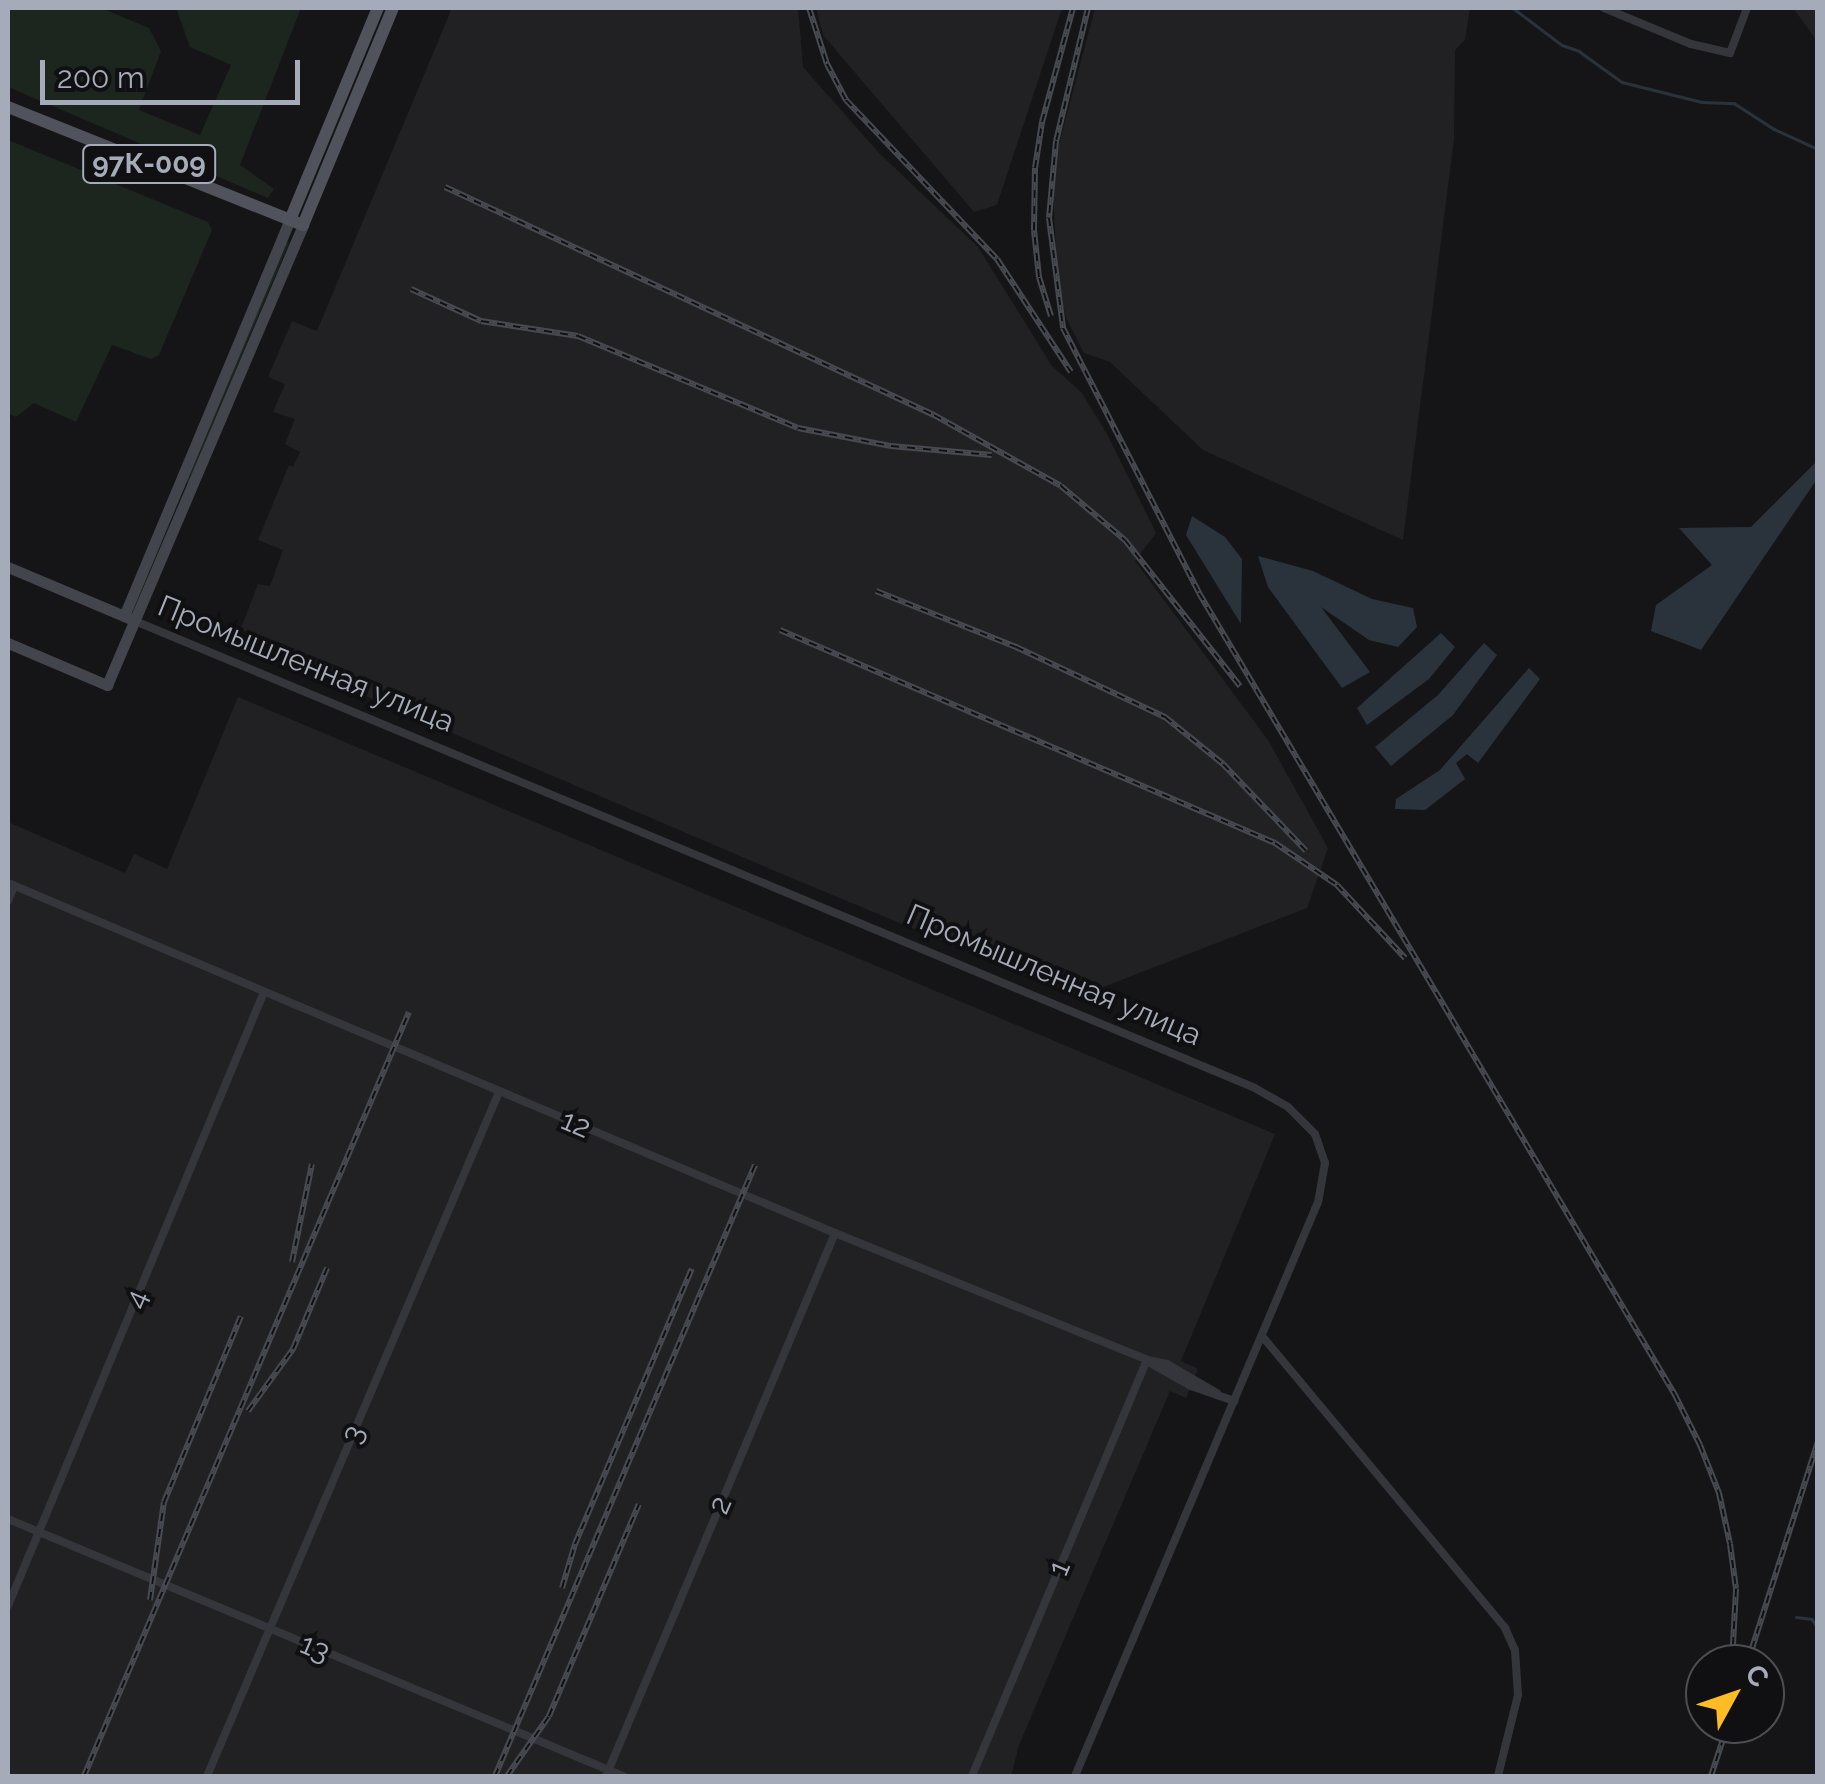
<!DOCTYPE html>
<meta charset="utf-8">
<style>
body{margin:0}
#map{position:relative;width:1825px;height:1784px;overflow:hidden;background:#151517;font-family:Raleway,sans-serif}
div>[style]{position:absolute}
[style*='--x']{left:calc(var(--x)*1px);top:calc(var(--y)*1px);width:calc(var(--w)*1px);rotate:calc(var(--a)*1deg)}
.built>*{inset:0;background:#212124}
.green>*{inset:0;background:#1c251e}
.water>*{inset:0;background:#2a333c}
.stream>*{height:2.5px;margin:-1.25px;padding:0 1.25px;transform-origin:1.25px;border-radius:1.25px;background:#2a333c}
.street>*{height:8px;margin:-4px;padding:0 4px;transform-origin:4px;border-radius:4px;background:#35363c}
.secondary>*{height:11px;margin:-5.5px;padding:0 5.5px;transform-origin:5.5px;border-radius:5.5px;background:#43454c}
.primary>*{height:12px;margin:-6px;padding:0 6px;transform-origin:6px;border-radius:6px;background:#51535c}
.rail>*{height:6px;margin-top:-3px;transform-origin:0;background:repeating-linear-gradient(90deg,#101012 0 8px,#484a51 0 16px);box-sizing:border-box;border-block:2px solid #484a51}
span{translate:-50% -50%;white-space:nowrap;text-align:center;line-height:1.15;-webkit-text-stroke:8px #101012;paint-order:stroke}
.shield-label span{padding:2px 8px;background:#101012;border:2px solid;border-radius:8px;-webkit-text-stroke-width:0}
.shield-label{font-size:28px;color:#a5abb8;font-weight:700}
.street-label{font-size:30px;color:#a5abb8}
.frame{position:absolute;inset:0;border:10px solid #a5abb8;pointer-events:none}
.north{position:absolute;left:1685px;top:1644px;width:100px;height:100px;box-sizing:border-box;background:#101012;border:2px solid #4c4e54;border-radius:50%;rotate:50deg;font-size:28px;font-weight:700;line-height:40px;text-align:center;color:#a5abb8}
.north::after{content:'';display:block;margin:auto;width:35px;height:45px;background:#ffbc25;clip-path:polygon(50% 0,100% 100%,50% 72%,0 100%)}
.scale{position:absolute;left:40px;top:60px;width:260px;height:45px;box-sizing:border-box;border:5px solid #a5abb8;border-top:0;padding-left:12px;font-size:30px;line-height:35px;white-space:nowrap;color:#a5abb8;-webkit-text-stroke:8px #101012;paint-order:stroke}
</style>
<div id="map">
<div class="built">
<i style="clip-path:polygon(452px 8px,798px 8px,803px 67px,879px 153px,978px 247px,1052px 366px,1082px 393px,1107px 434px,1156px 533px,1135px 561px,1268px 740px,1328px 848px,1307px 908px,1080px 996px,1031px 978px,1037px 961px,1030px 957px,1020px 973px,782px 874px,284px 661px,241px 628px,258px 584px,270px 586px,283px 550px,258px 540px,289px 465px,293px 467px,300px 452px,285px 444px,295px 419px,273px 412px,285px 384px,268px 377px,292px 321px,317px 331px)"></i>
<i style="clip-path:polygon(816px 8px,1062px 8px,997px 205px,974px 212px,823px 35px)"></i>
<i style="clip-path:polygon(1095px 8px,1470px 8px,1465px 40px,1455px 50px,1454px 139px,1403px 540px,1203px 450px,1110px 362px,1084px 353px,1066px 318px,1058px 285px,1053px 194px,1057px 152px)"></i>
<i style="clip-path:polygon(1793px 8px,1817px 8px,1817px 41px)"></i>
<i style="clip-path:polygon(238px 697px,1275px 1134px,1181px 1361px,1198px 1369px,1186px 1398px,1170px 1391px,1019px 1745px,1011px 1776px,8px 1776px,8px 822px,125px 873px,134px 854px,167px 869px)"></i>
</div>
<div class="green">
<i style="clip-path:polygon(8px 8px,101px 8px,149px 28px,161px 51px,139px 110px,200px 135px,231px 65px,190px 47px,176px 8px,301px 8px,240px 165px,274px 189px,268px 198px,8px 87px)"></i>
<i style="clip-path:polygon(8px 140px,208px 222px,212px 230px,159px 355px,151px 359px,112px 345px,76px 422px,34px 403px,16px 417px,8px 413px)"></i>
<i style="clip-path:polygon(286px 241px,289px 243px,188px 483px,185px 482px)"></i>
</div>
<div class="water">
<i style="clip-path:polygon(1817px 461px,1817px 479px,1701px 650px,1651px 631px,1656px 605px,1712px 565px,1679px 528px,1751px 527px)"></i>
<i style="clip-path:polygon(1192px 516px,1225px 537px,1242px 559px,1241px 624px,1186px 535px)"></i>
<i style="clip-path:polygon(1258px 556px,1313px 571px,1372px 599px,1413px 608px,1417px 627px,1398px 647px,1369px 640px,1321px 607px,1370px 672px,1342px 688px,1268px 587px)"></i>
<i style="clip-path:polygon(1441px 633px,1455px 647px,1429px 679px,1367px 725px,1357px 708px)"></i>
<i style="clip-path:polygon(1484px 643px,1497px 655px,1453px 715px,1391px 766px,1375px 747px,1438px 695px)"></i>
<i style="clip-path:polygon(1529px 668px,1540px 679px,1478px 763px,1467px 754px,1456px 763px,1465px 779px,1425px 810px,1395px 809px,1396px 799px,1440px 770px)"></i>
</div>
<div class="stream">
<i style="--x:1513;--y:8;--w:61;--a:37.1"></i>
<i style="--x:1562;--y:45;--w:18;--a:19"></i>
<i style="--x:1579;--y:51;--w:53;--a:35.8"></i>
<i style="--x:1622;--y:82;--w:82;--a:14"></i>
<i style="--x:1702;--y:102;--w:32;--a:2"></i>
<i style="--x:1734;--y:103;--w:48;--a:33"></i>
<i style="--x:1774;--y:129;--w:48;--a:24.4"></i>
<i style="--x:1796;--y:1617;--w:16;--a:7"></i>
<i style="--x:1812;--y:1619;--w:11;--a:56"></i>
</div>
<div class="street">
<i style="--x:1604;--y:8;--w:94;--a:22.5"></i>
<i style="--x:1691;--y:44;--w:40;--a:13"></i>
<i style="--x:1730;--y:53;--w:48;--a:-69.3"></i>
<i style="--x:135;--y:621;--w:1211;--a:22.63"></i>
<i style="--x:1253;--y:1087;--w:40;--a:29.7"></i>
<i style="--x:1288;--y:1107;--w:38;--a:45"></i>
<i style="--x:1315;--y:1134;--w:31;--a:71"></i>
<i style="--x:1325;--y:1163;--w:40;--a:100"></i>
<i style="--x:1318;--y:1202;--w:623;--a:112.95"></i>
<i style="--x:8;--y:883;--w:898;--a:22.94"></i>
<i style="--x:835;--y:1233;--w:337;--a:22.1"></i>
<i style="--x:1147;--y:1360;--w:20;--a:11"></i>
<i style="--x:1167;--y:1364;--w:58;--a:30.1"></i>
<i style="--x:8;--y:901;--w:16;--a:-68"></i>
<i style="--x:1262;--y:1336;--w:380;--a:50.2"></i>
<i style="--x:1505;--y:1628;--w:24;--a:66"></i>
<i style="--x:1515;--y:1650;--w:45;--a:86.2"></i>
<i style="--x:1518;--y:1695;--w:83;--a:103.9"></i>
<i style="--x:1150;--y:1363;--w:47;--a:29.3"></i>
<i style="--x:1191;--y:1386;--w:46;--a:19.2"></i>
<i style="--x:8;--y:1519;--w:667;--a:22.68"></i>
<i style="--x:8;--y:1606;--w:665;--a:-67.37"></i>
<i style="--x:207;--y:1776;--w:744;--a:-66.88"></i>
<i style="--x:606;--y:1776;--w:589;--a:-67.13"></i>
<i style="--x:972;--y:1776;--w:451;--a:-67.2"></i>
</div>
<div class="secondary">
<i style="--x:8;--y:567;--w:134;--a:22.9"></i>
<i style="--x:124;--y:616;--w:429;--a:-67.3"></i>
<i style="--x:8;--y:643;--w:108;--a:23"></i>
<i style="--x:107;--y:685;--w:500;--a:-66.92"></i>
</div>
<div class="primary">
<i style="--x:8;--y:107;--w:318;--a:21.8"></i>
<i style="--x:303;--y:225;--w:235;--a:-67.5"></i>
<i style="--x:290;--y:220;--w:230;--a:-67.5"></i>
</div>
<div class="rail">
<i style="--x:809;--y:8;--w:59;--a:72.2"></i>
<i style="--x:827;--y:64;--w:41;--a:62.2"></i>
<i style="--x:846;--y:100;--w:219;--a:46.5"></i>
<i style="--x:997;--y:259;--w:135;--a:56.8"></i>
<i style="--x:1088;--y:8;--w:137;--a:103.5"></i>
<i style="--x:1056;--y:141;--w:77;--a:95.2"></i>
<i style="--x:1049;--y:218;--w:111;--a:82.7"></i>
<i style="--x:1063;--y:328;--w:298;--a:62.8"></i>
<i style="--x:1199;--y:593;--w:933;--a:59.31"></i>
<i style="--x:1675;--y:1395;--w:56;--a:63.4"></i>
<i style="--x:1700;--y:1445;--w:52;--a:68.4"></i>
<i style="--x:1719;--y:1493;--w:52;--a:77.8"></i>
<i style="--x:1730;--y:1544;--w:45;--a:82.4"></i>
<i style="--x:1736;--y:1589;--w:75;--a:93.1"></i>
<i style="--x:445;--y:187;--w:540;--a:25"></i>
<i style="--x:934;--y:415;--w:145;--a:29.2"></i>
<i style="--x:1061;--y:486;--w:84;--a:40.2"></i>
<i style="--x:1125;--y:540;--w:186;--a:51.8"></i>
<i style="--x:411;--y:289;--w:77;--a:24.6"></i>
<i style="--x:481;--y:321;--w:98;--a:8.8"></i>
<i style="--x:578;--y:336;--w:238;--a:22.7"></i>
<i style="--x:798;--y:428;--w:95;--a:11"></i>
<i style="--x:891;--y:446;--w:101;--a:5.1"></i>
<i style="--x:1051;--y:316;--w:41;--a:-107.1"></i>
<i style="--x:1039;--y:277;--w:47;--a:-96.1"></i>
<i style="--x:1034;--y:230;--w:62;--a:-89.1"></i>
<i style="--x:1035;--y:168;--w:47;--a:-81.3"></i>
<i style="--x:1042;--y:122;--w:118;--a:-74.8"></i>
<i style="--x:876;--y:591;--w:151;--a:21.8"></i>
<i style="--x:1016;--y:647;--w:165;--a:25.2"></i>
<i style="--x:1165;--y:717;--w:75;--a:39"></i>
<i style="--x:1223;--y:764;--w:120;--a:46.3"></i>
<i style="--x:780;--y:630;--w:539;--a:23.28"></i>
<i style="--x:1275;--y:843;--w:75;--a:34.1"></i>
<i style="--x:1337;--y:885;--w:100;--a:47"></i>
<i style="--x:292;--y:1262;--w:100;--a:-78.5"></i>
<i style="--x:248;--y:1411;--w:77;--a:-54"></i>
<i style="--x:293;--y:1349;--w:88;--a:-67.2"></i>
<i style="--x:562;--y:1588;--w:46;--a:-73.5"></i>
<i style="--x:575;--y:1544;--w:299;--a:-67"></i>
<i style="--x:150;--y:1600;--w:99;--a:-81.9"></i>
<i style="--x:164;--y:1502;--w:201;--a:-67.5"></i>
<i style="--x:1747;--y:1664;--w:233;--a:-72.3"></i>
<i style="--x:84;--y:1776;--w:830;--a:-66.96"></i>
<i style="--x:495;--y:1776;--w:664;--a:-66.95"></i>
<i style="--x:507;--y:1776;--w:73;--a:-55"></i>
<i style="--x:549;--y:1716;--w:230;--a:-67"></i>
<i style="--x:1711;--y:1776;--w:55;--a:-71.9"></i>
</div>
<div class="shield-label">
<span style="left:149px;top:164px">97К-009</span>
</div>
<div class="street-label">
<span style="left:306px;top:664px;rotate:22deg">Промышленная улица</span>
<span style="left:1054px;top:975px;rotate:23deg">Промышленная улица</span>
<span style="left:576px;top:1124px;rotate:23deg">12</span>
<span style="left:136px;top:1299px;rotate:-67deg">4</span>
<span style="left:353px;top:1434px;rotate:-67deg">3</span>
<span style="left:720px;top:1505px;rotate:-67deg">2</span>
<span style="left:1059px;top:1568px;rotate:-67deg">1</span>
<span style="left:315px;top:1648px;rotate:23deg">13</span>
</div>
<div class="frame"></div>
<div class="north">С</div>
<div class="scale">200 m</div>
</div>
